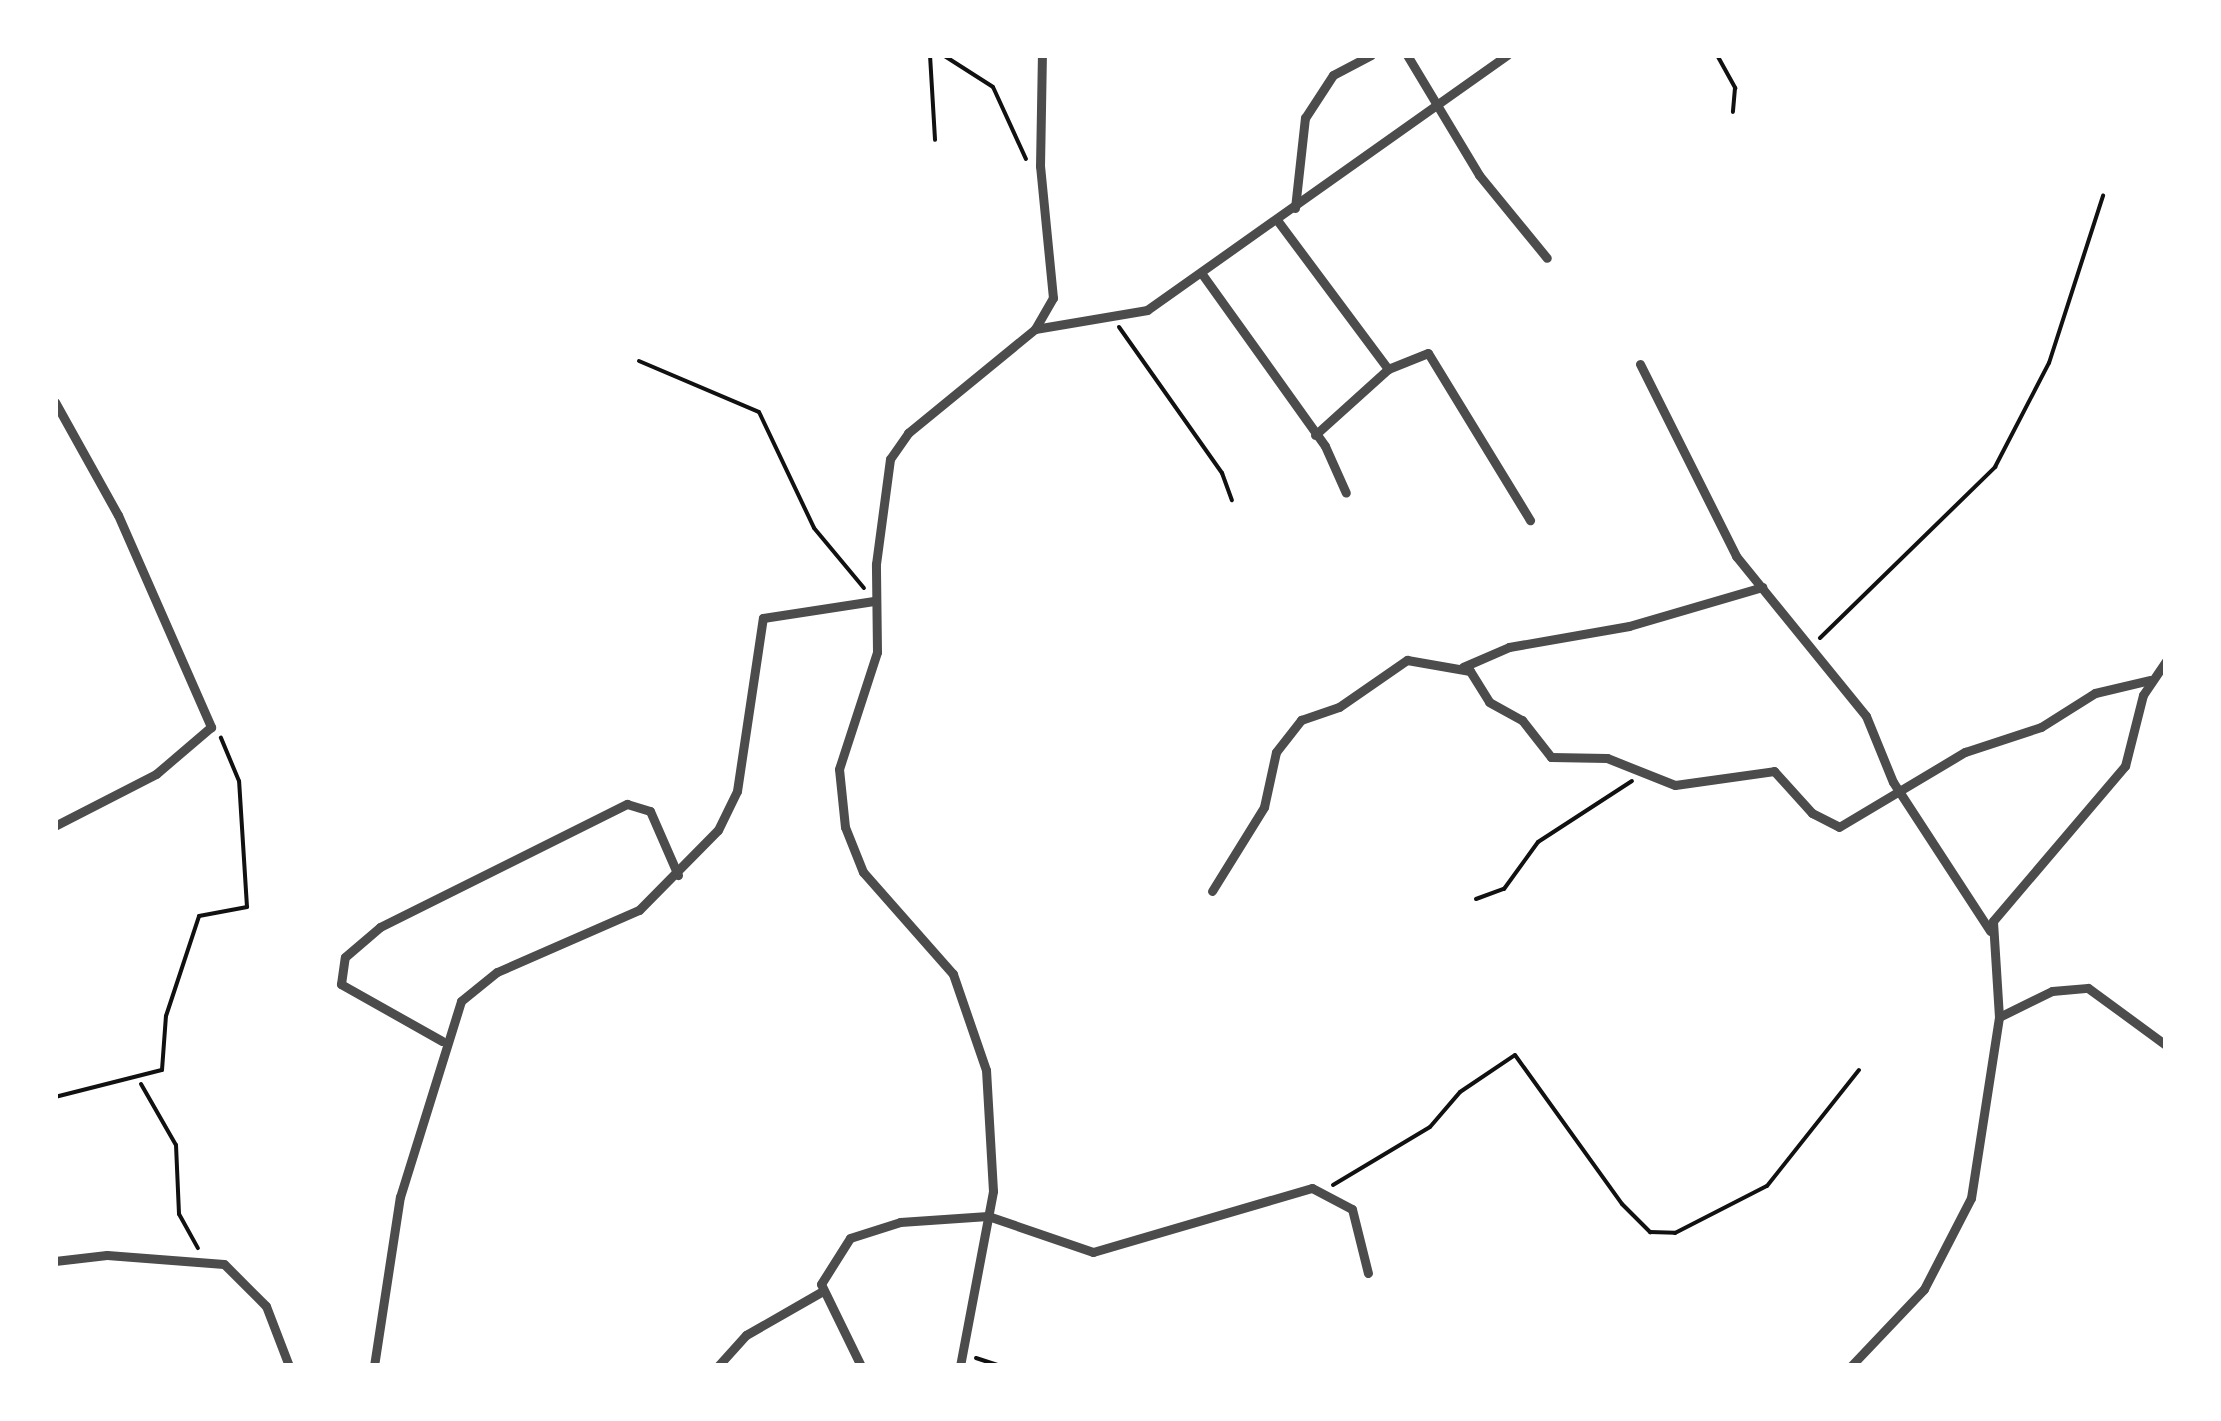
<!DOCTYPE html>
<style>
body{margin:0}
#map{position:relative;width:2221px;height:1421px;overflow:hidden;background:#fff;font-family:"Fira Sans",sans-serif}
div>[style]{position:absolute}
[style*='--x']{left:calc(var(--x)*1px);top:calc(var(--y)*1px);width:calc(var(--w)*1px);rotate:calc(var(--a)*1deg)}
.path>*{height:4px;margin:-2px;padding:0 2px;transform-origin:2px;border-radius:2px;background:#111}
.minor>*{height:9px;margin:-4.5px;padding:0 4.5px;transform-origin:4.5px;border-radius:4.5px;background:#4c4c4c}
span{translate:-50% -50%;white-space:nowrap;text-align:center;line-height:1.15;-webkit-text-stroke:8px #fff;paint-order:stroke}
.frame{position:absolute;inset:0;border:58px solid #fff;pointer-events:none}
</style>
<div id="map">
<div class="path">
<i style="--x:930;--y:55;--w:85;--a:86.6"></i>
<i style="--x:943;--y:55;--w:59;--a:32.6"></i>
<i style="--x:993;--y:87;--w:79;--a:65.4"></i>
<i style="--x:1717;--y:55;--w:38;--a:61"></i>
<i style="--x:1735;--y:88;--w:24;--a:95"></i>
<i style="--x:1119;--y:327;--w:179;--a:54.8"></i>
<i style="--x:1222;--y:473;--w:29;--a:70"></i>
<i style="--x:639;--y:361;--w:130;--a:23"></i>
<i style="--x:759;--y:412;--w:128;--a:64.6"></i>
<i style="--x:814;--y:528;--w:78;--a:50.2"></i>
<i style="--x:1820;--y:638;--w:245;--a:-44.3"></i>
<i style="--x:1995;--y:467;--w:117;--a:-62.6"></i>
<i style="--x:2049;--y:363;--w:176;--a:-72.1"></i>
<i style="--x:1476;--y:899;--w:30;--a:-20"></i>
<i style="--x:1504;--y:889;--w:58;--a:-54.1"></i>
<i style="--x:1538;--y:842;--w:112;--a:-33"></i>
<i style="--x:141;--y:1084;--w:70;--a:60.2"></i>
<i style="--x:176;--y:1145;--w:69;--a:87.5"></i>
<i style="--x:179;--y:1214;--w:39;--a:61"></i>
<i style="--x:55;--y:1097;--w:110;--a:-14.2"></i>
<i style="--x:162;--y:1070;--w:54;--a:-85.8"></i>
<i style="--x:166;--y:1016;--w:105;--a:-71.7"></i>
<i style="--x:199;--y:916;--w:49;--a:-10.6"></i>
<i style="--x:247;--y:907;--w:126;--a:-93.6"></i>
<i style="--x:239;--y:781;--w:47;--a:-112.7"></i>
<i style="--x:1333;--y:1185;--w:113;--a:-30.9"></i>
<i style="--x:1430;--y:1127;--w:46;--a:-49.4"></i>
<i style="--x:1460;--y:1092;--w:66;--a:-33.9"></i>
<i style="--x:1515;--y:1055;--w:183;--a:54.3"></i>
<i style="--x:1622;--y:1204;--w:40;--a:45"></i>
<i style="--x:1650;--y:1232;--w:25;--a:2"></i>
<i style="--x:1675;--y:1233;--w:103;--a:-27.1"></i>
<i style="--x:1767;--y:1186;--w:148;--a:-51.6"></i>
<i style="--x:976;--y:1358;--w:25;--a:18"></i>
</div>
<div class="minor">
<i style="--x:1407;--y:55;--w:140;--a:59"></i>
<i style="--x:1479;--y:175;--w:107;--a:50.7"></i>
<i style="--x:1295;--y:208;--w:91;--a:-83.7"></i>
<i style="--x:1305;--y:118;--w:51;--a:-56.9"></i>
<i style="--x:1333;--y:75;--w:43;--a:-27.8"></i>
<i style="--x:1277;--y:220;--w:186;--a:53.3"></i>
<i style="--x:1202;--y:274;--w:211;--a:54.4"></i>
<i style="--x:1325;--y:446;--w:51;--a:65.9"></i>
<i style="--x:1035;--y:329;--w:114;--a:-9.6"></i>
<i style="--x:1147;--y:310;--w:441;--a:-35.3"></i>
<i style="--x:1640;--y:364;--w:215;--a:63.4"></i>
<i style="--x:1736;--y:556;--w:206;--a:50.9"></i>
<i style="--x:1866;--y:716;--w:71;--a:67.8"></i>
<i style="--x:1893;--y:782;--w:178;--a:56.9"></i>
<i style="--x:55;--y:402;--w:129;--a:60.9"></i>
<i style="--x:118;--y:515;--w:232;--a:66.3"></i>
<i style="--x:211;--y:727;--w:72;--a:139.5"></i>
<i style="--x:156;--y:774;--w:114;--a:152.8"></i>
<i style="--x:1315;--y:435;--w:98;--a:-42.1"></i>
<i style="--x:1388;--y:369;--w:43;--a:-21.8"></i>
<i style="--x:1428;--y:353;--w:196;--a:58.6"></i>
<i style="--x:1463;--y:667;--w:50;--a:-23.5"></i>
<i style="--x:1509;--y:647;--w:122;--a:-9.9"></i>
<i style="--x:1629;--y:626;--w:139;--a:-16.3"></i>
<i style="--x:1212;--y:891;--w:99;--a:-58.2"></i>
<i style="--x:1264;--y:807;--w:56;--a:-77.7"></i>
<i style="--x:1276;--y:752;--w:41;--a:-52"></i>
<i style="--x:1301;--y:720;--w:40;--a:-18.9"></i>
<i style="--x:1339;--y:707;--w:83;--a:-34.7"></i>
<i style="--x:1407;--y:660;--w:64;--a:9.9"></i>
<i style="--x:1470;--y:671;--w:36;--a:58"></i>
<i style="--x:1489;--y:702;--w:38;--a:29"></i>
<i style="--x:1522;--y:720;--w:47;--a:51.9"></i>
<i style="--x:1551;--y:757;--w:56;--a:1"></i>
<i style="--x:1607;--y:758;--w:73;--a:21.7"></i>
<i style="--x:1675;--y:785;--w:100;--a:-8"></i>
<i style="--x:1774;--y:771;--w:57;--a:47.9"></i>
<i style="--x:1812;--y:813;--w:30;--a:27"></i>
<i style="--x:1839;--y:827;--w:147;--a:-30.8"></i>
<i style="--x:1965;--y:752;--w:80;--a:-18.2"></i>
<i style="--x:2041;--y:727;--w:64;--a:-32.2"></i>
<i style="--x:2095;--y:693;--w:57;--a:-13.3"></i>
<i style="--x:1999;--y:1017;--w:59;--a:-26.1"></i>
<i style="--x:2052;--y:991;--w:36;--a:-5"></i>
<i style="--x:2088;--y:988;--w:97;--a:36.2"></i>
<i style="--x:442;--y:1041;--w:116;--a:-150.6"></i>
<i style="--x:341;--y:984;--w:27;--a:-82"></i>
<i style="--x:345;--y:957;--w:46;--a:-40.6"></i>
<i style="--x:380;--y:927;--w:276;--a:-26.5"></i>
<i style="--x:627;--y:804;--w:24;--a:17"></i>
<i style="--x:650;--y:811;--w:70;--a:66.4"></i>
<i style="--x:55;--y:1261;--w:52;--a:-6.6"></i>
<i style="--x:107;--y:1255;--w:117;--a:4.4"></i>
<i style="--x:224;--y:1264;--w:59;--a:45"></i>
<i style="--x:266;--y:1306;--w:64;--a:69"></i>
<i style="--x:374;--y:1366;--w:171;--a:-81.3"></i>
<i style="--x:400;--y:1197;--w:205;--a:-72.7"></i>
<i style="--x:461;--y:1001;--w:46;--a:-38.9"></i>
<i style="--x:497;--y:972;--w:155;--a:-23.6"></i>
<i style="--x:639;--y:910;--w:112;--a:-45.4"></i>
<i style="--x:718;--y:830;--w:43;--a:-64"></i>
<i style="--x:737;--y:791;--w:175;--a:-81.5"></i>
<i style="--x:763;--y:618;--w:112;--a:-8.7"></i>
<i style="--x:718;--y:1366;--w:42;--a:-47.9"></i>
<i style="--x:746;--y:1335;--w:86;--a:-29.8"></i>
<i style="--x:861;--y:1366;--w:91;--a:-116"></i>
<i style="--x:821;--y:1284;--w:54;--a:-57.8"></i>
<i style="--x:850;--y:1238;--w:52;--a:-17.7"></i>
<i style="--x:900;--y:1222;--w:88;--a:-3.9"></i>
<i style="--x:988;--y:1216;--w:111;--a:18.9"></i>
<i style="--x:1093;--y:1252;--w:228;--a:-16.3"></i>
<i style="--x:1312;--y:1188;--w:45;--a:27.7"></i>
<i style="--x:1352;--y:1209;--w:66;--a:76"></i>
<i style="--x:960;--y:1366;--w:178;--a:-79.3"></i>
<i style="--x:993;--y:1191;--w:121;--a:-93.3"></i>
<i style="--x:986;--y:1070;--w:102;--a:-109"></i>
<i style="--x:953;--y:974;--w:136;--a:-131.4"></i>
<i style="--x:863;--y:872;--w:48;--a:-111.8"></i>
<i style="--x:845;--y:827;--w:58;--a:-95.9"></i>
<i style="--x:839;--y:769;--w:123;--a:-72"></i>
<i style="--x:877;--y:652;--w:88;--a:-90.7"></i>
<i style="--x:876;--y:564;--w:106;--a:-82.4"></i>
<i style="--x:890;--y:459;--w:32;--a:-55"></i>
<i style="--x:908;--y:433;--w:164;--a:-39.3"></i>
<i style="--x:1035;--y:329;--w:36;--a:-60"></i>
<i style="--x:1053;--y:298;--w:133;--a:-95.6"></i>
<i style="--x:1040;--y:166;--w:111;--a:-89"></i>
<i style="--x:1851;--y:1366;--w:106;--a:-46.5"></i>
<i style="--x:1924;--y:1289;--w:102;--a:-62.7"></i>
<i style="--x:1971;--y:1198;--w:183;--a:-81.2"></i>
<i style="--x:1999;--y:1017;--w:96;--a:-93.6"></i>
<i style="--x:1993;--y:921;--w:204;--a:-49.6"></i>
<i style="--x:2125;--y:766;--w:73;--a:-75.8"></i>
<i style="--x:2143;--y:695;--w:41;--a:-55.9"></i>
</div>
<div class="frame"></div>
</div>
